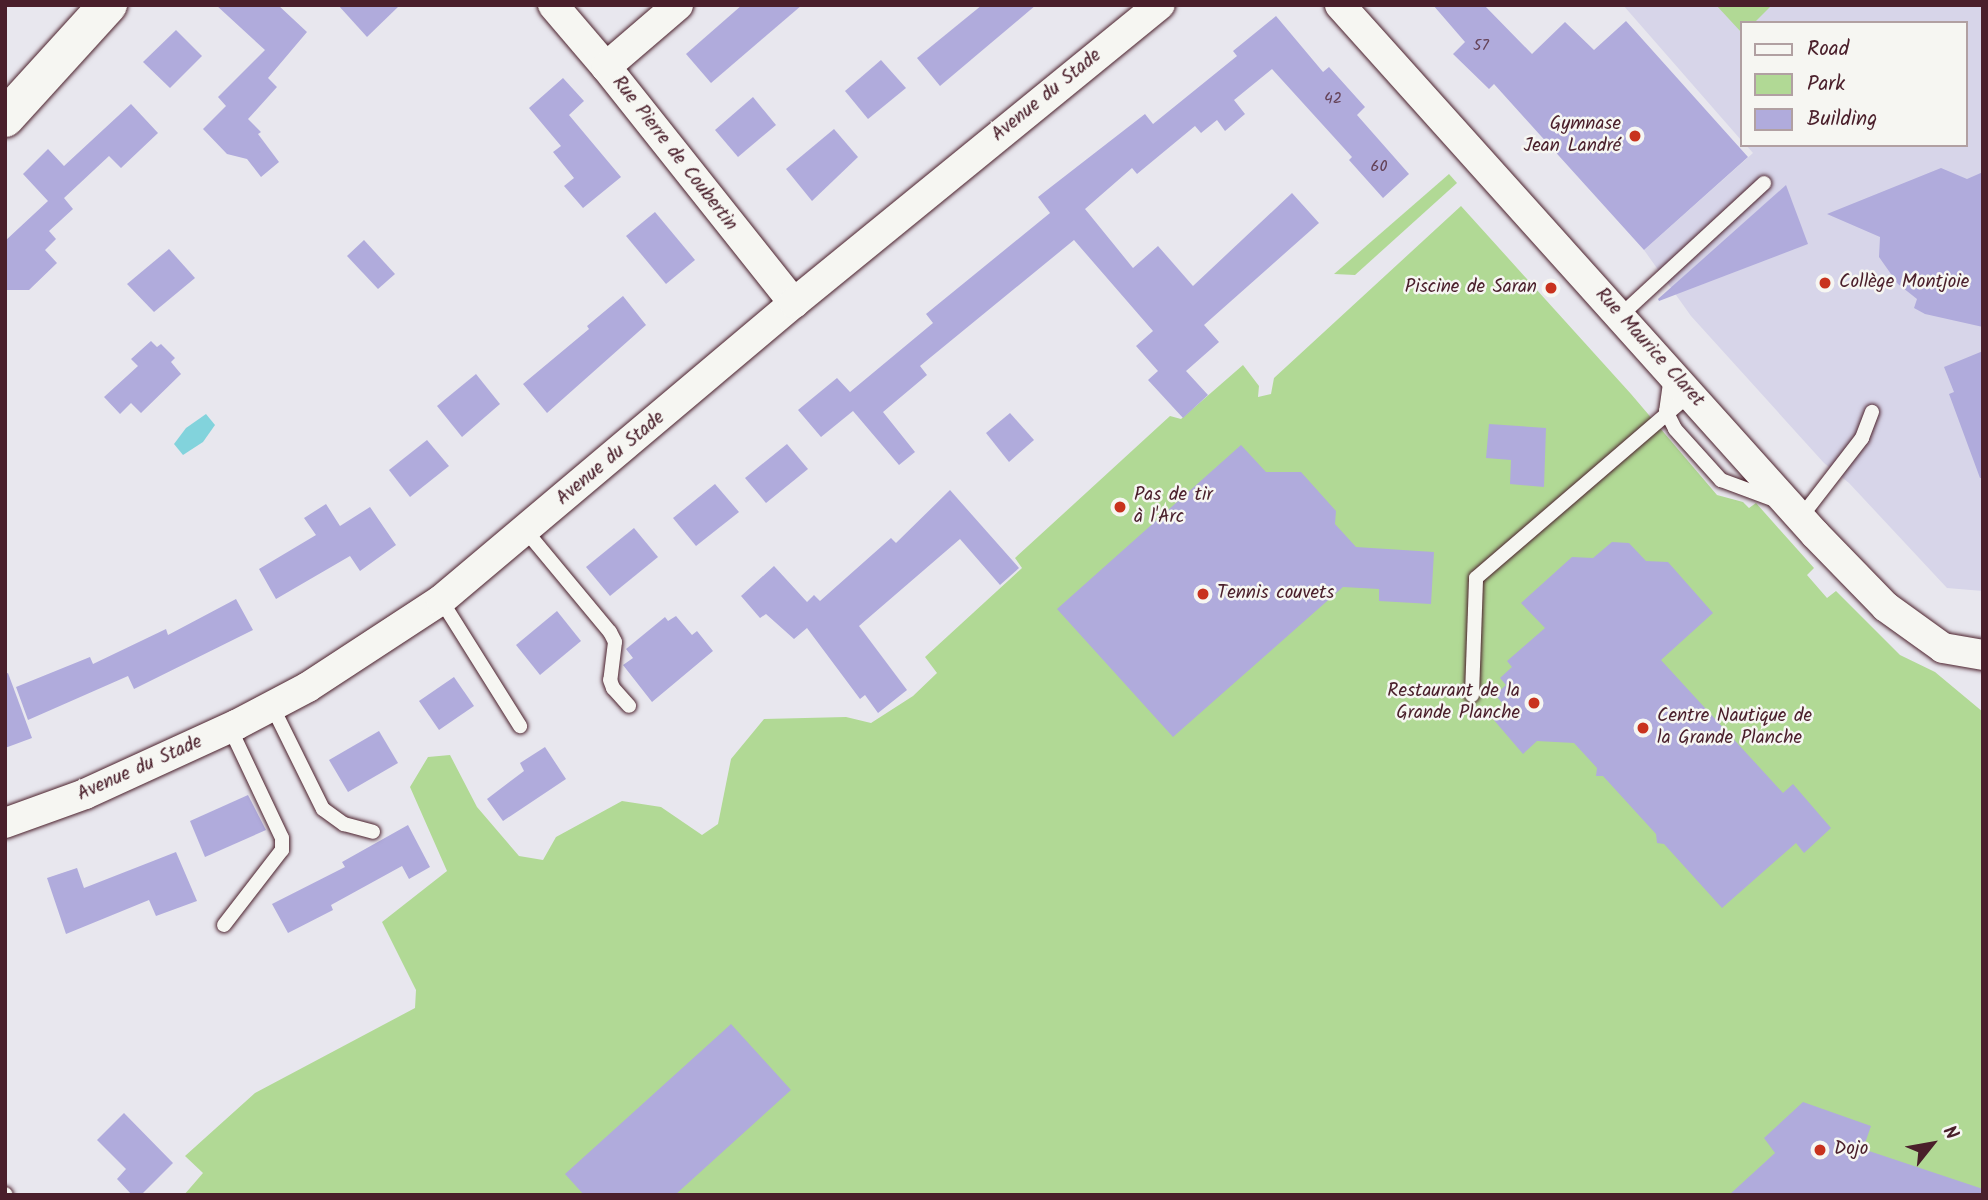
<!DOCTYPE html>
<meta charset="utf-8">
<style>
body{margin:0}
#map{position:relative;width:1988px;height:1200px;overflow:hidden;background:#e8e7ee;font-family:Kalam,sans-serif}
div>[style]{position:absolute}
[style*='--x']{left:calc(var(--x)*1px);top:calc(var(--y)*1px);width:calc(var(--w)*1px);rotate:calc(var(--a)*1deg)}
.built>*{inset:0;background:#d7d5e9}
.green>*{inset:0;background:#b1d995}
.water>*{inset:0;background:#82d3dc}
.building>*{inset:0;background:#b0abdc}
.roads{filter:drop-shadow(0 0 2px #4a1f2b) drop-shadow(0 0 2px #4a1f2b)}
.service>*{height:14px;margin:-7px;padding:0 7px;transform-origin:7px;border-radius:7px;background:#f6f6f2}
.minor>*{height:30px;margin:-15px;padding:0 15px;transform-origin:15px;border-radius:15px;background:#f6f6f2}
.secondary>*{height:38px;margin:-19px;padding:0 19px;transform-origin:19px;border-radius:19px;background:#f6f6f2}
.dots>*{width:19px;height:19px;translate:-50% -50%;box-sizing:border-box;border:4px solid #f6f6f2;border-radius:50%}
span{translate:-50% -50%;white-space:nowrap;text-align:center;line-height:1.15;-webkit-text-stroke:5px #f6f6f2;paint-order:stroke}
.number-label{font-size:16px;color:#644257}
.number-label span{-webkit-text-stroke-width:0}
.street-label{font-size:19px;color:#4a1f2b}
.poi-label{font-size:19px;color:#4a1f2b}
.right{translate:-100% -50%;text-align:right}
.left{translate:0 -50%;text-align:left}
.frame{position:absolute;inset:0;border:7px solid #4a1f2b;pointer-events:none}
.legend{position:absolute;left:1740px;top:21px;width:228px;height:126px;box-sizing:border-box;background:#f6f6f2;border:2px solid #b1a0a2;margin:0;padding:9px 12px;list-style:none;font-size:21px;color:#4a1f2b}
.legend li{display:flex;align-items:center;gap:14px;height:35px}
.legend b{width:35px;border:2px solid #b1a0a2}
.north{position:absolute;left:1897px;top:1109px;width:70px;height:70px;-webkit-text-stroke:5px #f6f6f2;paint-order:stroke;rotate:59deg;font-size:19px;font-weight:700;line-height:28px;text-align:center;color:#4a1f2b}
.north::after{content:'';display:block;margin:auto;width:24px;height:32px;background:#4a1f2b;clip-path:polygon(50% 0,100% 100%,50% 72%,0 100%)}
</style>
<div id="map">
<div class="built">
<i style="clip-path:polygon(1623px 5px,1983px 5px,1983px 591px,1947px 588px,1849px 483px,1824px 463px,1691px 316px,1644px 250px,1753px 153px,1746px 145px,1965px 145px,1965px 23px,1741px 23px,1741px 140px)"></i>
</div>
<div class="green">
<i style="clip-path:polygon(1716px 5px,1772px 5px,1754px 23px,1741px 23px,1741px 32px)"></i>
<i style="clip-path:polygon(1449px 174px,1457px 183px,1355px 275px,1334px 274px)"></i>
<i style="clip-path:polygon(1461px 206px,1631px 394px,1717px 495px,1743px 502px,1749px 508px,1756px 503px,1814px 568px,1807px 575px,1827px 598px,1836px 591px,1900px 655px,1935px 672px,1983px 712px,1983px 1195px,184px 1195px,203px 1173px,185px 1156px,255px 1093px,415px 1008px,416px 990px,382px 922px,447px 871px,410px 787px,428px 757px,450px 755px,477px 807px,519px 856px,543px 860px,556px 837px,622px 801px,661px 807px,702px 835px,718px 824px,731px 759px,764px 719px,846px 717px,871px 723px,913px 696px,937px 673px,925px 657px,1022px 568px,1015px 558px,1170px 416px,1181px 419px,1243px 365px,1259px 386px,1258px 397px,1271px 394px,1274px 378px)"></i>
</div>
<div class="water">
<i style="clip-path:polygon(206px 414px,215px 425px,203px 442px,183px 455px,174px 444px,186px 428px)"></i>
</div>
<div class="building">
<i style="clip-path:polygon(216px 5px,278px 5px,307px 32px,268px 78px,277px 87px,248px 119px,261px 132px,258px 134px,279px 162px,261px 177px,247px 159px,227px 154px,203px 129px,226px 106px,218px 97px,265px 50px)"></i>
<i style="clip-path:polygon(338px 5px,400px 5px,367px 37px)"></i>
<i style="clip-path:polygon(742px 5px,802px 5px,711px 83px,686px 54px)"></i>
<i style="clip-path:polygon(982px 5px,1036px 5px,940px 86px,917px 58px)"></i>
<i style="clip-path:polygon(1433px 5px,1484px 5px,1532px 54px,1565px 22px,1594px 50px,1626px 21px,1748px 157px,1644px 250px,1494px 84px,1489px 89px,1453px 54px,1465px 42px)"></i>
<i style="clip-path:polygon(1276px 16px,1323px 72px,1329px 67px,1365px 107px,1357px 115px,1409px 174px,1383px 198px,1349px 160px,1352px 157px,1272px 69px,1234px 100px,1245px 114px,1225px 131px,1217px 120px,1201px 133px,1195px 126px,1137px 174px,1132px 168px,1085px 209px,1133px 268px,1158px 246px,1193px 286px,1292px 193px,1319px 223px,1204px 325px,1219px 342px,1186px 371px,1208px 395px,1183px 418px,1148px 380px,1158px 371px,1136px 346px,1153px 331px,1074px 240px,920px 366px,927px 375px,883px 412px,915px 452px,899px 465px,853px 411px,821px 437px,798px 410px,837px 378px,850px 392px,933px 323px,926px 314px,1050px 213px,1038px 197px,1145px 114px,1153px 124px,1237px 56px,1233px 51px)"></i>
<i style="clip-path:polygon(176px 30px,202px 56px,170px 88px,143px 62px)"></i>
<i style="clip-path:polygon(881px 60px,906px 88px,868px 119px,845px 91px)"></i>
<i style="clip-path:polygon(563px 78px,584px 101px,569px 115px,621px 177px,583px 208px,564px 186px,574px 178px,553px 152px,561px 146px,529px 108px)"></i>
<i style="clip-path:polygon(753px 97px,776px 125px,738px 157px,715px 130px)"></i>
<i style="clip-path:polygon(131px 104px,158px 133px,121px 168px,109px 156px,64px 198px,73px 209px,49px 231px,56px 239px,45px 250px,57px 263px,29px 290px,5px 290px,5px 241px,48px 201px,23px 174px,48px 149px,64px 166px)"></i>
<i style="clip-path:polygon(834px 129px,858px 157px,812px 201px,786px 169px)"></i>
<i style="clip-path:polygon(1941px 168px,1967px 179px,1983px 172px,1983px 327px,1925px 314px,1914px 308px,1917px 299px,1898px 284px,1879px 257px,1880px 237px,1827px 214px)"></i>
<i style="clip-path:polygon(1786px 185px,1808px 244px,1659px 301px,1658px 299px)"></i>
<i style="clip-path:polygon(655px 212px,695px 260px,666px 284px,626px 236px)"></i>
<i style="clip-path:polygon(364px 240px,395px 274px,378px 289px,347px 256px)"></i>
<i style="clip-path:polygon(169px 249px,195px 278px,154px 312px,127px 284px)"></i>
<i style="clip-path:polygon(623px 296px,646px 325px,547px 413px,523px 384px,589px 329px,587px 326px)"></i>
<i style="clip-path:polygon(151px 341px,157px 347px,161px 344px,175px 358px,171px 362px,181px 374px,141px 413px,131px 403px,120px 414px,104px 397px,138px 366px,131px 359px)"></i>
<i style="clip-path:polygon(1983px 351px,1983px 478px,1980px 478px,1949px 394px,1954px 392px,1944px 367px)"></i>
<i style="clip-path:polygon(476px 374px,500px 404px,462px 437px,437px 406px)"></i>
<i style="clip-path:polygon(1010px 413px,1034px 440px,1009px 462px,986px 433px)"></i>
<i style="clip-path:polygon(1489px 424px,1546px 428px,1544px 487px,1510px 484px,1511px 460px,1486px 458px)"></i>
<i style="clip-path:polygon(427px 440px,449px 466px,410px 497px,389px 470px)"></i>
<i style="clip-path:polygon(787px 444px,808px 469px,766px 503px,745px 478px)"></i>
<i style="clip-path:polygon(1241px 445px,1266px 472px,1301px 472px,1336px 511px,1335px 524px,1356px 547px,1434px 552px,1431px 604px,1379px 601px,1379px 589px,1343px 587px,1173px 737px,1057px 609px)"></i>
<i style="clip-path:polygon(715px 484px,739px 512px,696px 546px,673px 518px)"></i>
<i style="clip-path:polygon(950px 490px,1019px 568px,1000px 585px,960px 539px,859px 626px,907px 690px,878px 713px,865px 695px,860px 699px,807px 628px,794px 639px,766px 614px,760px 618px,741px 596px,774px 566px,807px 602px,814px 595px,820px 601px,891px 538px,896px 543px)"></i>
<i style="clip-path:polygon(326px 504px,340px 526px,370px 507px,396px 545px,360px 571px,350px 556px,276px 599px,259px 569px,316px 535px,304px 518px)"></i>
<i style="clip-path:polygon(634px 528px,658px 557px,610px 596px,586px 567px)"></i>
<i style="clip-path:polygon(1612px 542px,1629px 543px,1646px 561px,1668px 562px,1713px 613px,1661px 660px,1783px 793px,1793px 784px,1831px 828px,1804px 853px,1796px 843px,1722px 908px,1664px 844px,1657px 843px,1656px 834px,1603px 776px,1596px 776px,1597px 768px,1574px 743px,1537px 741px,1523px 754px,1493px 719px,1506px 707px,1495px 695px,1506px 685px,1500px 678px,1512px 667px,1507px 661px,1545px 628px,1521px 603px,1572px 557px,1593px 558px)"></i>
<i style="clip-path:polygon(236px 599px,253px 630px,134px 689px,128px 676px,28px 720px,16px 687px,90px 657px,93px 664px,166px 629px,168px 635px)"></i>
<i style="clip-path:polygon(557px 611px,581px 641px,540px 675px,516px 645px)"></i>
<i style="clip-path:polygon(676px 616px,692px 635px,697px 631px,713px 651px,652px 702px,623px 665px,633px 658px,626px 649px,665px 617px,668px 621px)"></i>
<i style="clip-path:polygon(8px 673px,32px 738px,5px 748px,5px 674px)"></i>
<i style="clip-path:polygon(454px 677px,474px 706px,439px 730px,419px 701px)"></i>
<i style="clip-path:polygon(379px 731px,398px 763px,348px 792px,329px 760px)"></i>
<i style="clip-path:polygon(545px 747px,566px 779px,503px 821px,487px 799px,524px 771px,520px 763px)"></i>
<i style="clip-path:polygon(248px 795px,266px 830px,205px 857px,190px 821px)"></i>
<i style="clip-path:polygon(408px 825px,430px 867px,409px 879px,402px 866px,331px 905px,333px 910px,288px 933px,272px 904px,345px 867px,342px 862px)"></i>
<i style="clip-path:polygon(176px 852px,197px 901px,156px 916px,149px 900px,66px 934px,47px 878px,77px 868px,84px 888px)"></i>
<i style="clip-path:polygon(731px 1024px,791px 1090px,675px 1195px,584px 1195px,565px 1174px)"></i>
<i style="clip-path:polygon(1803px 1102px,1871px 1126px,1863px 1149px,1983px 1189px,1983px 1195px,1729px 1195px,1775px 1153px,1764px 1138px)"></i>
<i style="clip-path:polygon(124px 1113px,173px 1163px,141px 1195px,132px 1195px,117px 1179px,126px 1169px,97px 1140px)"></i>
</div>
<div class="roads">
<div class="service">
<i style="--x:1620;--y:316;--w:196;--a:-42.7"></i>
<i style="--x:1671;--y:376;--w:35;--a:98"></i>
<i style="--x:1666;--y:411;--w:20;--a:63"></i>
<i style="--x:1675;--y:429;--w:69;--a:48"></i>
<i style="--x:1721;--y:480;--w:58;--a:20.3"></i>
<i style="--x:1801;--y:517;--w:100;--a:-52.3"></i>
<i style="--x:1862;--y:438;--w:28;--a:-69"></i>
<i style="--x:526;--y:531;--w:131;--a:50.3"></i>
<i style="--x:610;--y:632;--w:11;--a:63"></i>
<i style="--x:615;--y:642;--w:38;--a:97"></i>
<i style="--x:610;--y:680;--w:9;--a:69"></i>
<i style="--x:613;--y:688;--w:24;--a:48"></i>
<i style="--x:441;--y:600;--w:149;--a:57.9"></i>
<i style="--x:1472;--y:695;--w:117;--a:-88"></i>
<i style="--x:1476;--y:578;--w:282;--a:-40.7"></i>
<i style="--x:272;--y:706;--w:115;--a:63.7"></i>
<i style="--x:323;--y:809;--w:26;--a:36"></i>
<i style="--x:344;--y:824;--w:30;--a:15"></i>
<i style="--x:224;--y:925;--w:95;--a:-52.3"></i>
<i style="--x:282;--y:850;--w:12;--a:-90"></i>
<i style="--x:282;--y:838;--w:122;--a:-115.3"></i>
<i style="--x:5;--y:1194;--w:1;--a:45"></i>
</div>
<div class="minor">
<i style="--x:553;--y:5;--w:82;--a:49.5"></i>
<i style="--x:606;--y:67;--w:302;--a:51.5"></i>
<i style="--x:1340;--y:5;--w:711;--a:48.08"></i>
<i style="--x:1815;--y:534;--w:102;--a:45.8"></i>
<i style="--x:1886;--y:607;--w:70;--a:35.7"></i>
<i style="--x:1943;--y:648;--w:41;--a:9.9"></i>
<i style="--x:606;--y:67;--w:95;--a:-40.7"></i>
<i style="--x:5;--y:823;--w:85;--a:-19.9"></i>
<i style="--x:85;--y:794;--w:166;--a:-24.6"></i>
<i style="--x:236;--y:725;--w:81;--a:-27.8"></i>
<i style="--x:308;--y:687;--w:159;--a:-33.2"></i>
<i style="--x:441;--y:600;--w:461;--a:-40.1"></i>
<i style="--x:794;--y:303;--w:472;--a:-39.2"></i>
</div>
<div class="secondary">
<i style="--x:5;--y:118;--w:153;--a:-47.7"></i>
</div>
</div>
<div class="dots">
<i style="left:1635px;top:136px;background:#c8321e"></i>
<i style="left:1825px;top:283px;background:#c8321e"></i>
<i style="left:1551px;top:288px;background:#c8321e"></i>
<i style="left:1120px;top:507px;background:#c8321e"></i>
<i style="left:1203px;top:594px;background:#c8321e"></i>
<i style="left:1534px;top:703px;background:#c8321e"></i>
<i style="left:1643px;top:728px;background:#c8321e"></i>
<i style="left:1820px;top:1150px;background:#c8321e"></i>
</div>
<div class="number-label">
<span style="left:1481px;top:46px">57</span>
<span style="left:1333px;top:99px">42</span>
<span style="left:1379px;top:167px">60</span>
</div>
<div class="street-label">
<span style="left:1047px;top:96px;rotate:-39deg">Avenue du Stade</span>
<span style="left:674px;top:154px;rotate:52deg">Rue Pierre de Coubertin</span>
<span style="left:1649px;top:348px;rotate:48deg">Rue Maurice Claret</span>
<span style="left:611px;top:459px;rotate:-40deg">Avenue du Stade</span>
<span style="left:140px;top:769px;rotate:-24deg">Avenue du Stade</span>
</div>
<div class="poi-label">
<span class="right" style="left:1621px;top:136px">Gymnase<br>Jean Landré</span>
<span class="left" style="left:1839px;top:283px">Collège Montjoie</span>
<span class="right" style="left:1537px;top:288px">Piscine de Saran</span>
<span class="left" style="left:1134px;top:507px">Pas de tir<br>à l'Arc</span>
<span class="left" style="left:1217px;top:594px">Tennis couvets</span>
<span class="right" style="left:1520px;top:703px">Restaurant de la<br>Grande Planche</span>
<span class="left" style="left:1657px;top:728px">Centre Nautique de<br>la Grande Planche</span>
<span class="left" style="left:1834px;top:1150px">Dojo</span>
</div>
<div class="frame"></div>
<ul class="legend">
<li><b style="height:9px;background:#f6f6f2"></b>Road</li>
<li><b style="height:19px;background:#b1d995"></b>Park</li>
<li><b style="height:19px;background:#b0abdc"></b>Building</li>
</ul>
<div class="north">N</div>
</div>
